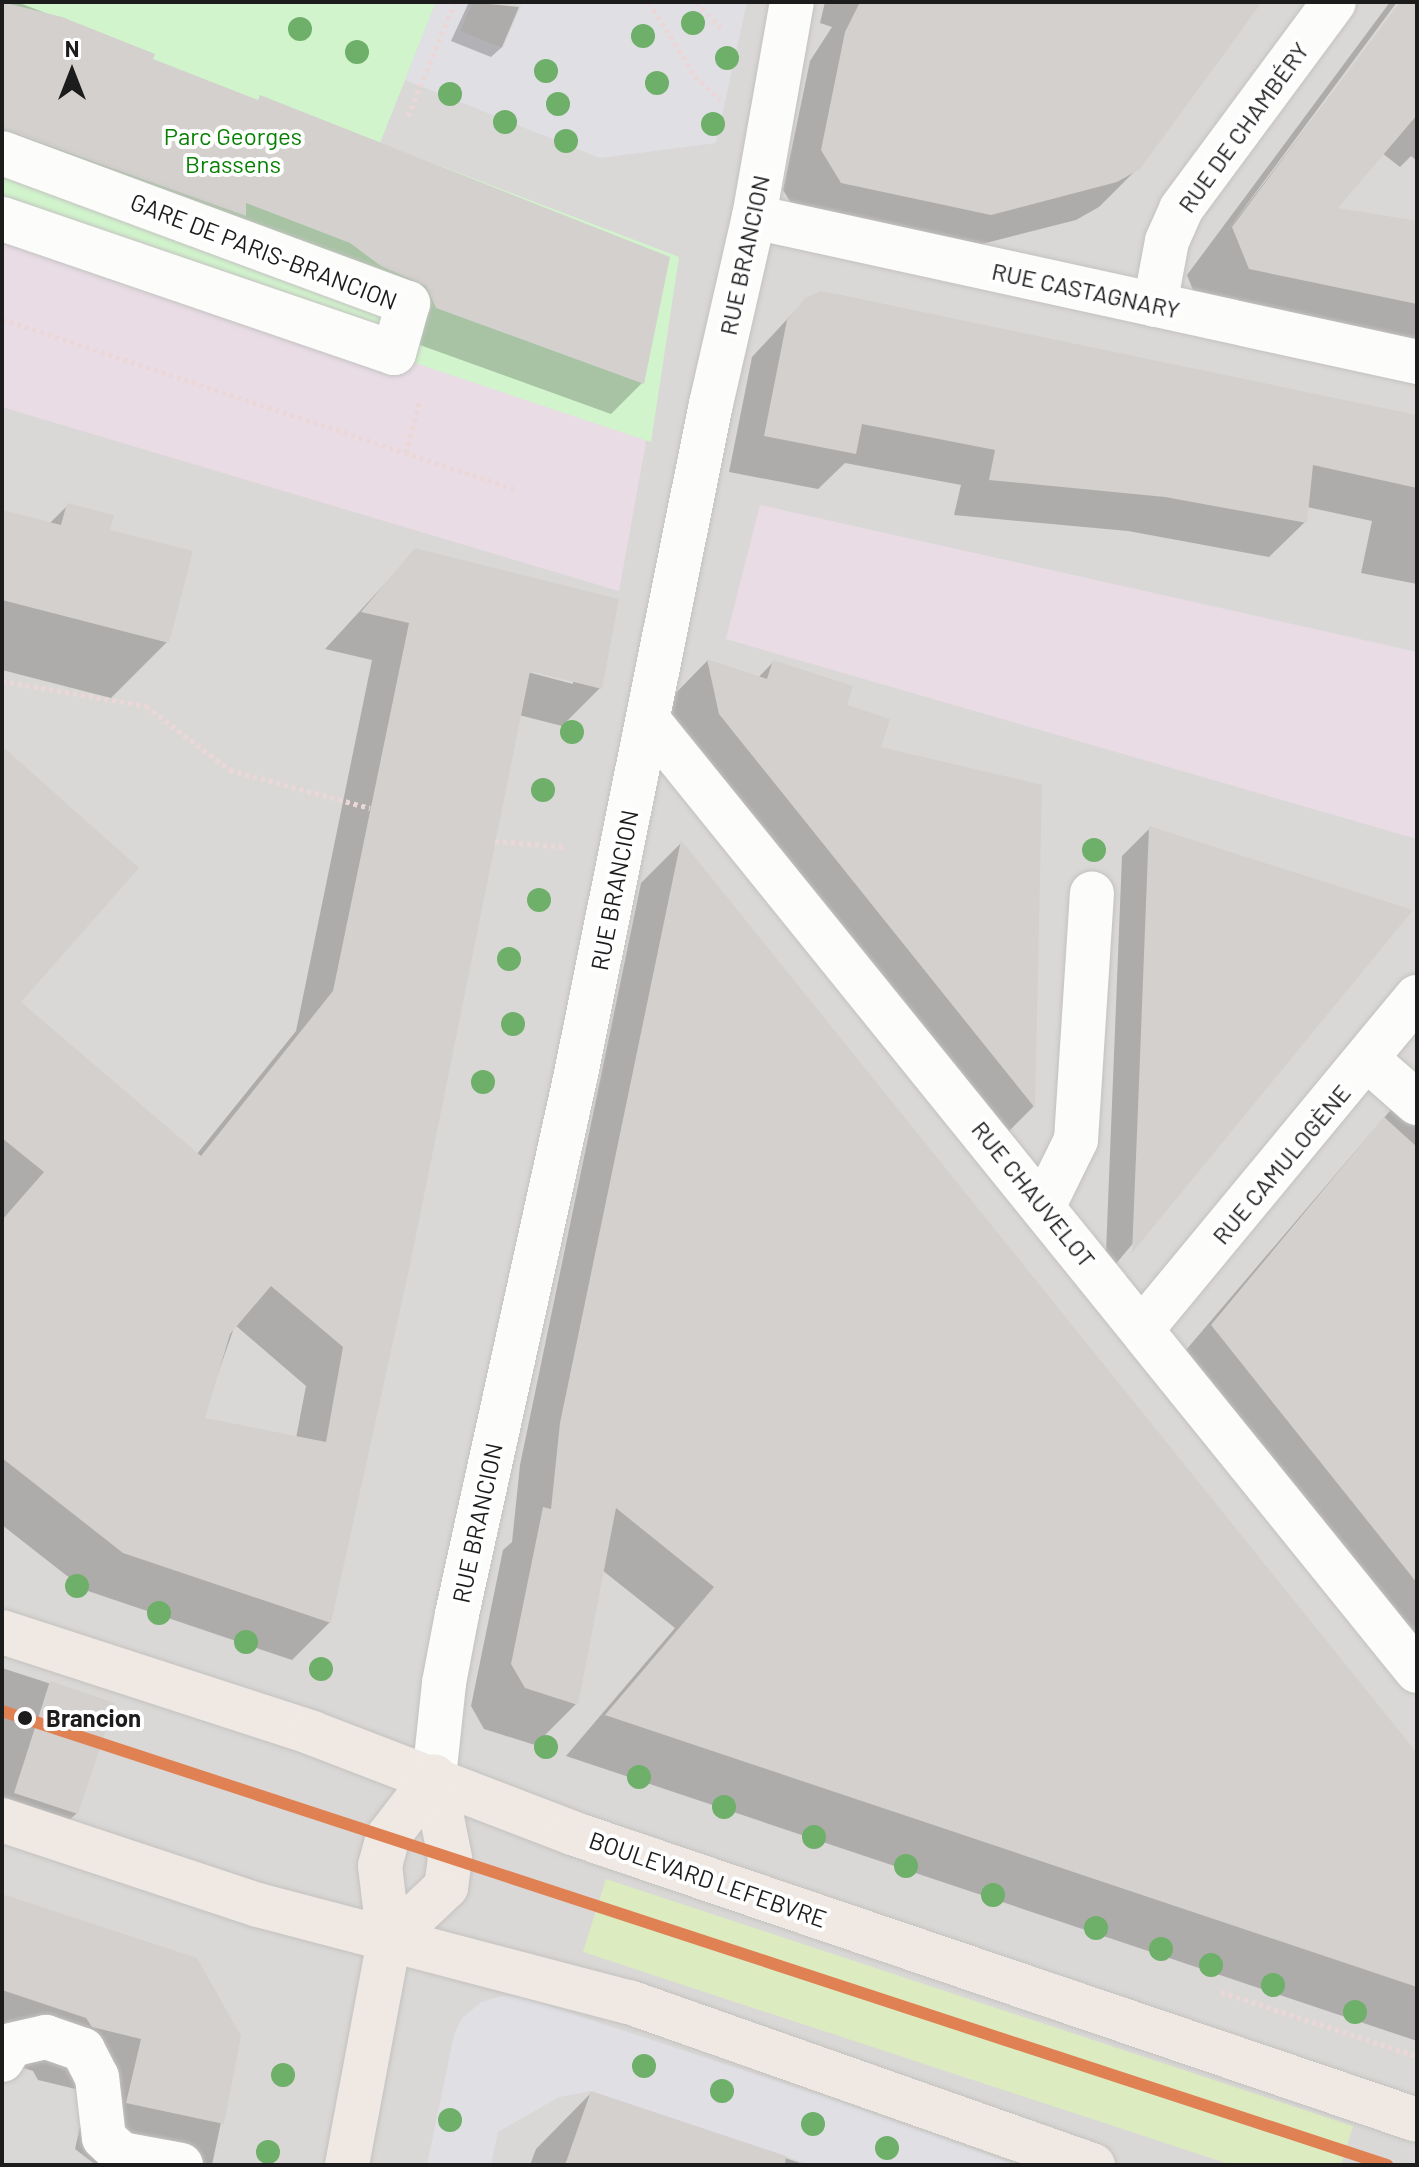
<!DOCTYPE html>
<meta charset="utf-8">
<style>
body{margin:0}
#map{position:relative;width:1419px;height:2167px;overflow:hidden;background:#ebe8e4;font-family:Barlow,sans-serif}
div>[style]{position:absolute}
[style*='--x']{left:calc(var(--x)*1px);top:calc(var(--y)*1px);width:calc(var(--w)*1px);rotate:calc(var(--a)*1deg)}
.residential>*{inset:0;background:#dad8d6}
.industrial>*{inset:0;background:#e9dce5}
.grass>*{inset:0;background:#dcebc0}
.park>*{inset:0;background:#d1f4cc}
.plaza>*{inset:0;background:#dfdfe4}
.shadow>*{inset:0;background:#0003}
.building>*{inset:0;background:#d3d0cd}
.path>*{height:5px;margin-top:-2.5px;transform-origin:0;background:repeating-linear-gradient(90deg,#ebd7d7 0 4px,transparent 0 8px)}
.roads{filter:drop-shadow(0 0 2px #c3c2c0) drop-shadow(0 0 2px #c3c2c0)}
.minor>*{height:44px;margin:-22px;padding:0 22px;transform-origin:22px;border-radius:22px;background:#fcfcfb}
.major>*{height:44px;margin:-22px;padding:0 22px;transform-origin:22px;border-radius:22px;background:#f0e9e3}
.tram-1>*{height:12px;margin:-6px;padding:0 6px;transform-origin:6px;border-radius:6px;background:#e08153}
.trees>*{width:24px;height:24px;margin:-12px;border-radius:50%;background:#6eaf69}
.dots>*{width:22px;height:22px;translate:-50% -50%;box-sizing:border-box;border:4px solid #fff;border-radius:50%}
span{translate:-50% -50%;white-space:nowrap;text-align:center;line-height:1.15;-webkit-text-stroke:8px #fff;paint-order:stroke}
.street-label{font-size:24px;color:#1c1c1c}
.park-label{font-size:24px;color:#088004}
.stop-label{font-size:24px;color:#1c1c1c;font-weight:700}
.left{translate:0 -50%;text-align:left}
.frame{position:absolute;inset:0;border:4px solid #1c1c1c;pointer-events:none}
.north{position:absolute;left:32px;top:32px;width:80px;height:80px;-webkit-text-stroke:6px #fff;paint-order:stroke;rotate:0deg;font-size:22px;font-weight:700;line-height:32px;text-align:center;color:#1c1c1c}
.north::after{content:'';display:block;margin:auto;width:28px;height:36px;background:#1c1c1c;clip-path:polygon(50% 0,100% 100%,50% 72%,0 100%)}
</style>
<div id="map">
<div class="residential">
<i style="clip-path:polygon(2px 2px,1417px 2px,1417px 2165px,2px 2165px)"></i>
</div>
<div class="industrial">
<i style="clip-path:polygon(2px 217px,648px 431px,619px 591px,2px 407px)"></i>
<i style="clip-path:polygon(760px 505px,1417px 652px,1417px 839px,726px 639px)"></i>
</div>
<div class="grass">
<i style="clip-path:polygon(606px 1879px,1353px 2126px,1341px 2165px,1232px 2165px,583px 1952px)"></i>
</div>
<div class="park">
<i style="clip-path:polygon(2px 2px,436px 2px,380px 143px,679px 257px,651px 442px,2px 225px)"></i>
</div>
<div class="plaza">
<i style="clip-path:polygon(436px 2px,473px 2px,460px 31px,503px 48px,521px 6px,512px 2px,747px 2px,716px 143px,600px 158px,405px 80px)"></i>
<i style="clip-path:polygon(502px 1996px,521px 1997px,823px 2096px,1016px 2165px,812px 2165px,591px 2091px,559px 2097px,498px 2132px,491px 2165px,427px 2165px,454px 2035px,461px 2019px,481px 2002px)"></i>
</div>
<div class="shadow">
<i style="clip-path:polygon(2px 2px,17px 2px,153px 55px,151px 60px,642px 383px,611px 414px,406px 340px,395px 317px,2px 169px)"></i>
<i style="clip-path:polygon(469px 2px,519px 7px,502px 47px,491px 57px,451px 41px)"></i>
<i style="clip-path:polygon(825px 2px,1261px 2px,1139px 167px,1099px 207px,1076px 220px,947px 253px,802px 221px,783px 190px,810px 61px,832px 27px,820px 23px)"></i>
<i style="clip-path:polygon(1390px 2px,1397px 2px,1225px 234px,1402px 2px,1417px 2px,1417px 161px,1411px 156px,1400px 167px,1382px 153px,1334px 210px,1417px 223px,1417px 360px,1203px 315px,1187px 275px)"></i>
<i style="clip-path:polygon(834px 294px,1417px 417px,1417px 584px,1361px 573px,1372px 521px,1307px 507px,1305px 522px,1269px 557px,1128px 531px,954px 515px,961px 485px,845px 463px,818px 489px,729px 472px,752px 357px,806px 299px)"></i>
<i style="clip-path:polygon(68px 505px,108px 531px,167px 642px,111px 698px,2px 670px,2px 512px,49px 524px)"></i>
<i style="clip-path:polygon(evenodd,416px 550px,600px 688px,562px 726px,519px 715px,330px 1622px,292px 1660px,85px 1590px,2px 1525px,2px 749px,18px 1002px,196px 1155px,296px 1031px,372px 660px,325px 649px,416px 550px,521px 667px,573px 680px,573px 684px,520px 670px,521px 667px,416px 550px,235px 1325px,306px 1386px,296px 1438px,202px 1419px,235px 1325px)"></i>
<i style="clip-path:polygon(707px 661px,758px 678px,773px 662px,844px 706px,879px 749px,1040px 787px,1033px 1107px,992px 1148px,678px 756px,666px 703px)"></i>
<i style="clip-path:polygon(1149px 829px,1410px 911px,1105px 1277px,1122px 856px)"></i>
<i style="clip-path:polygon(681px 843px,1417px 1758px,1417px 2041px,566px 1756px,675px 1628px,602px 1570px,576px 1704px,535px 1745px,484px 1729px,471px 1706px,503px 1550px,512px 1542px,520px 1465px,641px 883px)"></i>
<i style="clip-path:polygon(1417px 1079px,1417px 1666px,1174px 1364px)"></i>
<i style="clip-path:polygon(2px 1668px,113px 1704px,77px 1813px,66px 1823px,2px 1803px)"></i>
<i style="clip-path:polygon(2px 1896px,239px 2037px,212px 2165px,96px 2165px,75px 2149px,88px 2092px,38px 2080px,33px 2071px,2px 2061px)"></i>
<i style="clip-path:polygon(591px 2093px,806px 2165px,530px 2165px,536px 2149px)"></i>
</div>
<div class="building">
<i style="clip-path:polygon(2px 2px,62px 17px,155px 54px,153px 59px,258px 100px,260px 95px,670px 257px,644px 384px,436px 308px,426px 286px,381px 266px,350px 243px,246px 203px,246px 216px,2px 129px)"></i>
<i style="clip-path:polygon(860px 2px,1262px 2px,1140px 169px,1117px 182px,991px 215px,841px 183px,821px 150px,845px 32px)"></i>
<i style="clip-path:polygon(1400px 2px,1417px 2px,1417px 115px,1338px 208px,1417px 221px,1417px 304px,1249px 269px,1232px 227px)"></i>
<i style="clip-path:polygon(821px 291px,1417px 415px,1417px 488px,1313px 465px,1307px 523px,1165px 497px,989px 480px,995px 450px,862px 424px,856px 454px,764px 436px,787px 320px,805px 298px)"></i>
<i style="clip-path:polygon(67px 503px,114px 515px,110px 530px,193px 551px,169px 643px,2px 600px,2px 510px,61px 525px)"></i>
<i style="clip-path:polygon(evenodd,415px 548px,619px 599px,602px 689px,530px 671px,410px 1265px,331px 1623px,123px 1553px,2px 1458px,2px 1220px,44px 1172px,2px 1138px,2px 746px,139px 868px,21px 1002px,201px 1156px,333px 991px,409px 623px,361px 612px,415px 548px,271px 1286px,343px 1347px,326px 1442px,205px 1418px,230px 1334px,271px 1286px)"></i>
<i style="clip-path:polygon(707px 659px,767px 679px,773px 660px,853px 686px,847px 705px,890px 719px,881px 747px,1042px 785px,1035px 1108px,719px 714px)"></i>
<i style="clip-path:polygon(1149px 826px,1413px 910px,1132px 1253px,1138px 1108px)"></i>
<i style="clip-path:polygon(681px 840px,1417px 1753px,1417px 1987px,605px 1715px,714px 1587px,616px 1508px,578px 1705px,525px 1688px,511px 1664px,543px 1507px,551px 1509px,560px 1423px)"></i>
<i style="clip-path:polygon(1384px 1117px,1417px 1147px,1417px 1583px,1211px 1325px)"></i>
<i style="clip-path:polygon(50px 1681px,115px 1703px,78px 1814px,14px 1793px)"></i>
<i style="clip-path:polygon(2px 1894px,197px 1958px,241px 2036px,224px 2124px,126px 2103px,141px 2039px,92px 2027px,86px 2018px,2px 1990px)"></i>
<i style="clip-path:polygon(591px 2091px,786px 2156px,785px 2165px,565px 2165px)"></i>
</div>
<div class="path">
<i style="--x:649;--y:2;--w:87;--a:58.1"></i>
<i style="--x:695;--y:76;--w:35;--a:43"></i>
<i style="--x:696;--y:2;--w:39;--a:46"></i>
<i style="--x:408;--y:116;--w:123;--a:-67.6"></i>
<i style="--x:2;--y:319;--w:543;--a:18.37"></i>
<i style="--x:406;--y:453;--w:55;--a:-75.2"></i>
<i style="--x:2;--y:681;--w:146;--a:9.8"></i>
<i style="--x:146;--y:706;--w:106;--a:37.3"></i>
<i style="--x:230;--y:770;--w:145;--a:15.2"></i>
<i style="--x:495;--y:841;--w:71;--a:4.8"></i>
<i style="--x:1221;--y:1992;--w:206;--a:18.1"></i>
</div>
<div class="roads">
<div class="minor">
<i style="--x:2;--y:153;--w:433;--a:20.3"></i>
<i style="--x:408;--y:303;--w:52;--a:105.6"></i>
<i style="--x:394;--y:353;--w:414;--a:-161.1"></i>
<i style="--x:754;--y:217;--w:679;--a:12.34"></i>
<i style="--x:1155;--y:305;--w:65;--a:-79.4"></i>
<i style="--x:1167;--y:241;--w:35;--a:-66"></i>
<i style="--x:1181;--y:209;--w:257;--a:-53.5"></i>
<i style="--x:648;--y:720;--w:1223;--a:51.04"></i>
<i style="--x:1368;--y:1060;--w:65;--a:41.3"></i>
<i style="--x:1044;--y:1205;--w:72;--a:-63.8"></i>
<i style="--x:1076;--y:1140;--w:247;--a:-86.3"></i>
<i style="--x:1142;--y:1329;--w:431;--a:-50.4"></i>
<i style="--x:434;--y:1777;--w:95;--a:-83.9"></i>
<i style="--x:444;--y:1683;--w:70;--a:-79.3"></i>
<i style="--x:457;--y:1614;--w:553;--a:-77.57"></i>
<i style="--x:576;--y:1074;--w:683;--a:-78.61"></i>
<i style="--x:711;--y:404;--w:192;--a:-77.1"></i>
<i style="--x:754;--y:217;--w:218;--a:-80"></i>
<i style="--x:2;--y:2060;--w:17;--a:-59"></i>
<i style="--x:11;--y:2045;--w:36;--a:-13"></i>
<i style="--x:46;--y:2037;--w:39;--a:19"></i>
<i style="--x:83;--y:2050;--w:30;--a:63"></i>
<i style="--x:97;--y:2077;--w:61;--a:83.5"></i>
<i style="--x:104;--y:2138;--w:23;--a:43"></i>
<i style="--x:121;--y:2154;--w:61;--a:10.4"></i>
</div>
<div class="major">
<i style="--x:2;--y:1632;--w:326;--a:18"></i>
<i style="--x:312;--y:1733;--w:279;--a:21"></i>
<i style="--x:572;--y:1833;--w:892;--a:18.76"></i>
<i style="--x:2;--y:1820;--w:270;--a:18.4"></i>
<i style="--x:258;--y:1905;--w:383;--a:14.7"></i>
<i style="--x:629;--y:2002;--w:492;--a:19.4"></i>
<i style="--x:389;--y:1941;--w:79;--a:-43.5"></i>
<i style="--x:446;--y:1887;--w:29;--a:-82"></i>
<i style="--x:450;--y:1858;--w:83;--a:-101.2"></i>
<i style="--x:347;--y:2165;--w:228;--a:-79.4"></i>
<i style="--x:389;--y:1941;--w:76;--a:-96.8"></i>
<i style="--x:380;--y:1866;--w:30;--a:-75"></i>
<i style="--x:388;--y:1837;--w:76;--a:-52.5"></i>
</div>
</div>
<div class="tram-1">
<i style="--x:2;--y:1711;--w:1458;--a:18.15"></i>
</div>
<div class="trees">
<i style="left:693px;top:23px"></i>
<i style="left:300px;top:29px"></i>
<i style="left:643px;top:36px"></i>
<i style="left:357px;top:52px"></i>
<i style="left:727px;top:58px"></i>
<i style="left:546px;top:71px"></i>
<i style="left:657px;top:83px"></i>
<i style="left:450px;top:94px"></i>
<i style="left:558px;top:104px"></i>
<i style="left:505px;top:122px"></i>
<i style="left:713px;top:124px"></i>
<i style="left:566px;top:141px"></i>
<i style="left:572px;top:732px"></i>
<i style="left:543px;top:790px"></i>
<i style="left:1094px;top:850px"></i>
<i style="left:539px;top:900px"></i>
<i style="left:509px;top:959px"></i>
<i style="left:513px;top:1024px"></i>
<i style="left:483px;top:1082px"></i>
<i style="left:77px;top:1586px"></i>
<i style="left:159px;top:1613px"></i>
<i style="left:246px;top:1642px"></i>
<i style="left:321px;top:1669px"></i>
<i style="left:546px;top:1747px"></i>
<i style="left:639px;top:1777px"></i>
<i style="left:724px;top:1807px"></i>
<i style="left:814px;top:1837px"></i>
<i style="left:906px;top:1866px"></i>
<i style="left:993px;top:1895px"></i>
<i style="left:1096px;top:1928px"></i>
<i style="left:1161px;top:1949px"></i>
<i style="left:1211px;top:1965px"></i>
<i style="left:1273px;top:1985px"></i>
<i style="left:1355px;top:2012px"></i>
<i style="left:644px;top:2066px"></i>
<i style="left:283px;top:2075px"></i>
<i style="left:722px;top:2091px"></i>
<i style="left:450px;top:2120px"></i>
<i style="left:813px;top:2124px"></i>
<i style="left:887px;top:2148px"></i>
<i style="left:268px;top:2152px"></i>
</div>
<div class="dots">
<i style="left:25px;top:1718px;background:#1c1c1c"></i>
</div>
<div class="street-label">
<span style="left:1243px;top:127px;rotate:-54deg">RUE DE CHAMBÉRY</span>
<span style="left:264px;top:251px;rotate:21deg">GARE DE PARIS-BRANCION</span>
<span style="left:744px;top:255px;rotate:-78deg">RUE BRANCION</span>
<span style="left:1086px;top:290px;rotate:12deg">RUE CASTAGNARY</span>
<span style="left:614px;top:890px;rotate:-79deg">RUE BRANCION</span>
<span style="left:1281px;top:1164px;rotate:-50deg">RUE CAMULOGÈNE</span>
<span style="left:1034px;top:1194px;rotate:51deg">RUE CHAUVELOT</span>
<span style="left:477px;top:1523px;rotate:-78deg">RUE BRANCION</span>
<span style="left:708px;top:1879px;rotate:19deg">BOULEVARD LEFEBVRE</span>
</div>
<div class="park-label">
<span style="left:233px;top:150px">Parc Georges<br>Brassens</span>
</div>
<div class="stop-label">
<span class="left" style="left:46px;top:1718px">Brancion</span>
</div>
<div class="frame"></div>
<div class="north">N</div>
</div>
